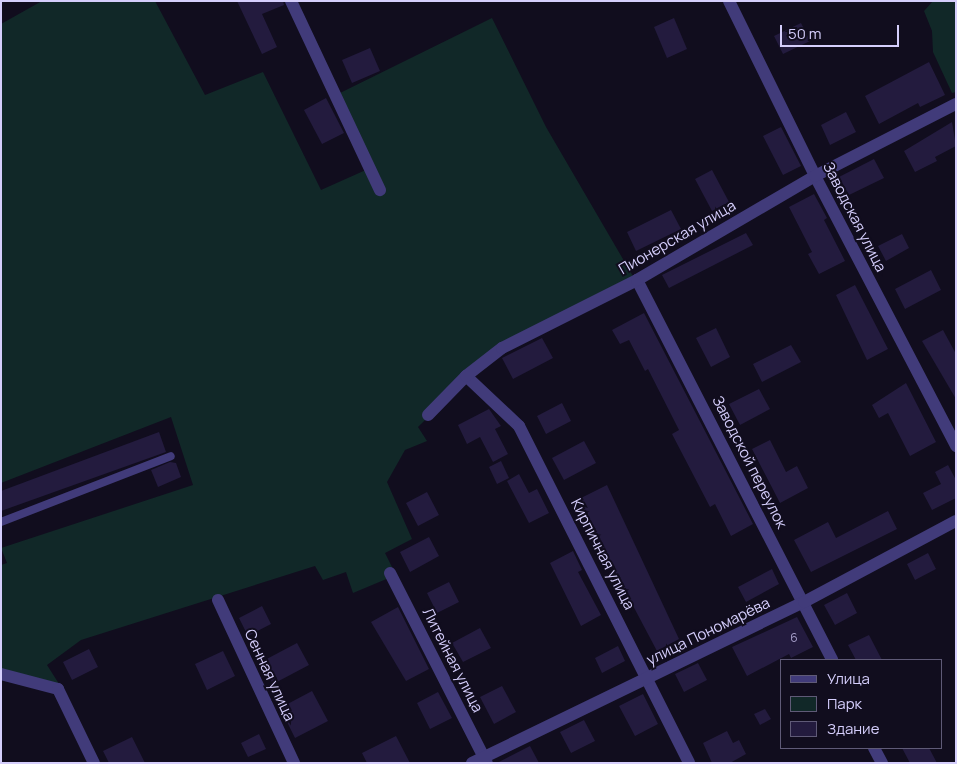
<!DOCTYPE html>
<meta charset="utf-8">
<style>
body{margin:0}
#map{position:relative;width:957px;height:764px;overflow:hidden;background:#110d1e;font-family:Manrope,sans-serif}
div>[style]{position:absolute}
[style*='--x']{left:calc(var(--x)*1px);top:calc(var(--y)*1px);width:calc(var(--w)*1px);rotate:calc(var(--a)*1deg)}
.green>*{inset:0;background:#112828}
.building>*{inset:0;background:#231b3e}
.service>*{height:8px;margin:-4px;padding:0 4px;transform-origin:4px;border-radius:4px;background:#413b7a}
.minor>*{height:12px;margin:-6px;padding:0 6px;transform-origin:6px;border-radius:6px;background:#413b7a}
span{translate:-50% -50%;white-space:nowrap;text-align:center;line-height:1.15;-webkit-text-stroke:4px #110d1e;paint-order:stroke}
.number-label{font-size:12px;color:#a8a1cc}
.number-label span{-webkit-text-stroke-width:0}
.street-label{font-size:15px;color:#d5cefc}
.frame{position:absolute;inset:0;border:2px solid #d5cefc;pointer-events:none}
.legend{position:absolute;left:780px;top:659px;width:162px;height:90px;box-sizing:border-box;background:#110d1e;border:1px solid #5f5a77;margin:0;padding:6px 9px;list-style:none;font-size:15px;color:#d5cefc}
.legend li{display:flex;align-items:center;gap:10px;height:25px}
.legend b{width:25px;border:1px solid #5f5a77}
.scale{position:absolute;left:780px;top:25px;width:119px;height:22px;box-sizing:border-box;border:2px solid #d5cefc;border-top:0;padding-left:6px;font-size:15px;line-height:18px;white-space:nowrap;color:#d5cefc;-webkit-text-stroke:4px #110d1e;paint-order:stroke}
</style>
<div id="map">
<div class="green">
<i style="clip-path:polygon(42px 1px,155px 1px,205px 95px,263px 72px,321px 190px,368px 169px,340px 93px,492px 18px,546px 127px,634px 278px,502px 344px,418px 427px,427px 441px,405px 450px,387px 482px,412px 539px,385px 553px,396px 575px,353px 593px,346px 572px,323px 580px,315px 566px,81px 640px,47px 665px,61px 687px,1px 669px,1px 565px,7px 563px,1px 548px,193px 485px,171px 417px,1px 483px,1px 24px)"></i>
<i style="clip-path:polygon(933px 1px,956px 1px,956px 92px,952px 93px,933px 52px,932px 31px,924px 11px)"></i>
</div>
<div class="building">
<i style="clip-path:polygon(237px 1px,283px 1px,284px 5px,262px 14px,277px 47px,262px 54px)"></i>
<i style="clip-path:polygon(674px 18px,687px 49px,667px 58px,654px 27px)"></i>
<i style="clip-path:polygon(801px 23px,810px 41px,783px 54px,774px 36px)"></i>
<i style="clip-path:polygon(370px 48px,380px 71px,352px 83px,342px 60px)"></i>
<i style="clip-path:polygon(929px 62px,945px 95px,920px 107px,918px 103px,879px 124px,865px 96px)"></i>
<i style="clip-path:polygon(326px 98px,344px 133px,322px 144px,304px 110px)"></i>
<i style="clip-path:polygon(846px 112px,856px 132px,830px 145px,821px 125px)"></i>
<i style="clip-path:polygon(952px 122px,956px 146px,935px 157px,937px 161px,915px 172px,904px 151px)"></i>
<i style="clip-path:polygon(781px 127px,801px 166px,783px 175px,763px 136px)"></i>
<i style="clip-path:polygon(874px 159px,884px 178px,849px 195px,839px 177px)"></i>
<i style="clip-path:polygon(712px 170px,729px 202px,712px 211px,695px 179px)"></i>
<i style="clip-path:polygon(814px 194px,827px 218px,824px 220px,845px 261px,819px 274px,808px 254px,812px 252px,789px 207px)"></i>
<i style="clip-path:polygon(671px 210px,681px 229px,636px 251px,627px 232px)"></i>
<i style="clip-path:polygon(746px 233px,753px 245px,669px 288px,662px 275px)"></i>
<i style="clip-path:polygon(902px 234px,909px 248px,886px 261px,878px 246px)"></i>
<i style="clip-path:polygon(931px 270px,941px 290px,905px 309px,895px 289px)"></i>
<i style="clip-path:polygon(855px 285px,888px 349px,867px 360px,836px 295px)"></i>
<i style="clip-path:polygon(644px 313px,753px 524px,731px 536px,715px 504px,710px 507px,672px 434px,679px 430px,648px 369px,645px 371px,629px 340px,620px 344px,612px 330px)"></i>
<i style="clip-path:polygon(716px 328px,730px 357px,711px 367px,696px 338px)"></i>
<i style="clip-path:polygon(943px 330px,956px 354px,956px 399px,922px 341px)"></i>
<i style="clip-path:polygon(542px 338px,553px 358px,513px 379px,502px 358px)"></i>
<i style="clip-path:polygon(791px 345px,801px 362px,762px 382px,753px 364px)"></i>
<i style="clip-path:polygon(906px 383px,936px 442px,910px 456px,888px 413px,879px 418px,872px 405px)"></i>
<i style="clip-path:polygon(759px 389px,770px 409px,740px 425px,729px 404px)"></i>
<i style="clip-path:polygon(562px 403px,571px 421px,546px 434px,537px 416px)"></i>
<i style="clip-path:polygon(489px 409px,501px 426px,495px 429px,508px 454px,493px 462px,480px 437px,467px 444px,458px 425px)"></i>
<i style="clip-path:polygon(159px 432px,166px 452px,1px 511px,1px 491px)"></i>
<i style="clip-path:polygon(770px 440px,786px 472px,797px 466px,808px 488px,780px 503px,752px 449px)"></i>
<i style="clip-path:polygon(584px 441px,596px 463px,564px 480px,552px 458px)"></i>
<i style="clip-path:polygon(501px 461px,509px 478px,497px 484px,489px 467px)"></i>
<i style="clip-path:polygon(170px 462px,176px 463px,181px 477px,158px 487px,151px 470px)"></i>
<i style="clip-path:polygon(948px 465px,956px 480px,956px 498px,932px 510px,923px 493px,941px 484px,935px 472px)"></i>
<i style="clip-path:polygon(519px 474px,529px 493px,537px 489px,549px 513px,529px 523px,507px 481px)"></i>
<i style="clip-path:polygon(607px 485px,679px 639px,657px 651px,577px 500px)"></i>
<i style="clip-path:polygon(427px 492px,439px 515px,418px 526px,406px 503px)"></i>
<i style="clip-path:polygon(888px 511px,897px 529px,811px 572px,794px 540px,828px 522px,836px 538px)"></i>
<i style="clip-path:polygon(429px 537px,439px 556px,410px 572px,400px 552px)"></i>
<i style="clip-path:polygon(573px 551px,582px 570px,578px 572px,601px 615px,581px 626px,550px 563px)"></i>
<i style="clip-path:polygon(928px 553px,936px 569px,915px 580px,907px 564px)"></i>
<i style="clip-path:polygon(772px 569px,779px 584px,746px 602px,738px 587px)"></i>
<i style="clip-path:polygon(449px 582px,459px 602px,437px 613px,427px 593px)"></i>
<i style="clip-path:polygon(847px 593px,857px 613px,835px 625px,824px 605px)"></i>
<i style="clip-path:polygon(262px 606px,271px 624px,248px 636px,239px 618px)"></i>
<i style="clip-path:polygon(398px 607px,429px 669px,406px 681px,371px 622px)"></i>
<i style="clip-path:polygon(797px 617px,813px 647px,791px 658px,789px 654px,747px 676px,732px 647px)"></i>
<i style="clip-path:polygon(480px 628px,491px 648px,463px 662px,452px 643px)"></i>
<i style="clip-path:polygon(869px 635px,882px 660px,856px 660px,848px 645px)"></i>
<i style="clip-path:polygon(297px 643px,309px 665px,273px 684px,261px 662px)"></i>
<i style="clip-path:polygon(618px 646px,625px 661px,602px 673px,595px 658px)"></i>
<i style="clip-path:polygon(89px 649px,98px 667px,72px 680px,63px 662px)"></i>
<i style="clip-path:polygon(223px 651px,235px 676px,207px 690px,195px 664px)"></i>
<i style="clip-path:polygon(698px 663px,707px 680px,684px 692px,675px 674px)"></i>
<i style="clip-path:polygon(502px 686px,516px 712px,494px 724px,480px 697px)"></i>
<i style="clip-path:polygon(312px 691px,328px 721px,295px 738px,280px 708px)"></i>
<i style="clip-path:polygon(438px 692px,452px 718px,430px 729px,417px 703px)"></i>
<i style="clip-path:polygon(643px 694px,658px 724px,635px 736px,619px 706px)"></i>
<i style="clip-path:polygon(765px 709px,771px 719px,760px 725px,754px 714px)"></i>
<i style="clip-path:polygon(584px 720px,595px 741px,571px 753px,560px 732px)"></i>
<i style="clip-path:polygon(727px 731px,733px 743px,739px 740px,746px 754px,730px 763px,712px 763px,703px 743px)"></i>
<i style="clip-path:polygon(259px 734px,266px 749px,248px 757px,241px 743px)"></i>
<i style="clip-path:polygon(396px 736px,410px 763px,367px 763px,362px 753px)"></i>
<i style="clip-path:polygon(132px 737px,145px 763px,109px 763px,103px 751px)"></i>
<i style="clip-path:polygon(530px 746px,539px 763px,497px 763px)"></i>
<i style="clip-path:polygon(902px 748px,929px 748px,937px 763px,910px 763px)"></i>
</div>
<div class="service">
<i style="--x:1;--y:522;--w:182;--a:-21.2"></i>
</div>
<div class="minor">
<i style="--x:291;--y:1;--w:209;--a:64.8"></i>
<i style="--x:729;--y:1;--w:195;--a:63.8"></i>
<i style="--x:815;--y:176;--w:305;--a:62.4"></i>
<i style="--x:637;--y:280;--w:427;--a:62.8"></i>
<i style="--x:466;--y:376;--w:73;--a:43.3"></i>
<i style="--x:519;--y:426;--w:377;--a:63.2"></i>
<i style="--x:428;--y:415;--w:54;--a:-45.7"></i>
<i style="--x:466;--y:376;--w:46;--a:-37.9"></i>
<i style="--x:502;--y:348;--w:151;--a:-26.7"></i>
<i style="--x:637;--y:280;--w:206;--a:-30.3"></i>
<i style="--x:815;--y:176;--w:158;--a:-27.1"></i>
<i style="--x:390;--y:573;--w:213;--a:63"></i>
<i style="--x:218;--y:600;--w:180;--a:65"></i>
<i style="--x:1;--y:674;--w:59;--a:14.7"></i>
<i style="--x:58;--y:689;--w:82;--a:64.1"></i>
<i style="--x:874;--y:748;--w:17;--a:62"></i>
<i style="--x:472;--y:763;--w:369;--a:-25.9"></i>
<i style="--x:804;--y:602;--w:172;--a:-28.1"></i>
</div>
<div class="number-label">
<span style="left:794px;top:638px">6</span>
</div>
<div class="street-label">
<span style="left:855px;top:217px;rotate:63deg">Заводская улица</span>
<span style="left:677px;top:237px;rotate:-30deg">Пионерская улица</span>
<span style="left:750px;top:462px;rotate:63deg">Заводской переулок</span>
<span style="left:603px;top:554px;rotate:63deg">Кирпичная улица</span>
<span style="left:708px;top:631px;rotate:-26deg">улица Пономарёва</span>
<span style="left:453px;top:660px;rotate:63deg">Литейная улица</span>
<span style="left:270px;top:675px;rotate:65deg">Сенная улица</span>
</div>
<div class="frame"></div>
<ul class="legend">
<li><b style="height:6px;background:#413b7a"></b>Улица</li>
<li><b style="height:14px;background:#112828"></b>Парк</li>
<li><b style="height:14px;background:#231b3e"></b>Здание</li>
</ul>
<div class="scale">50 m</div>
</div>
